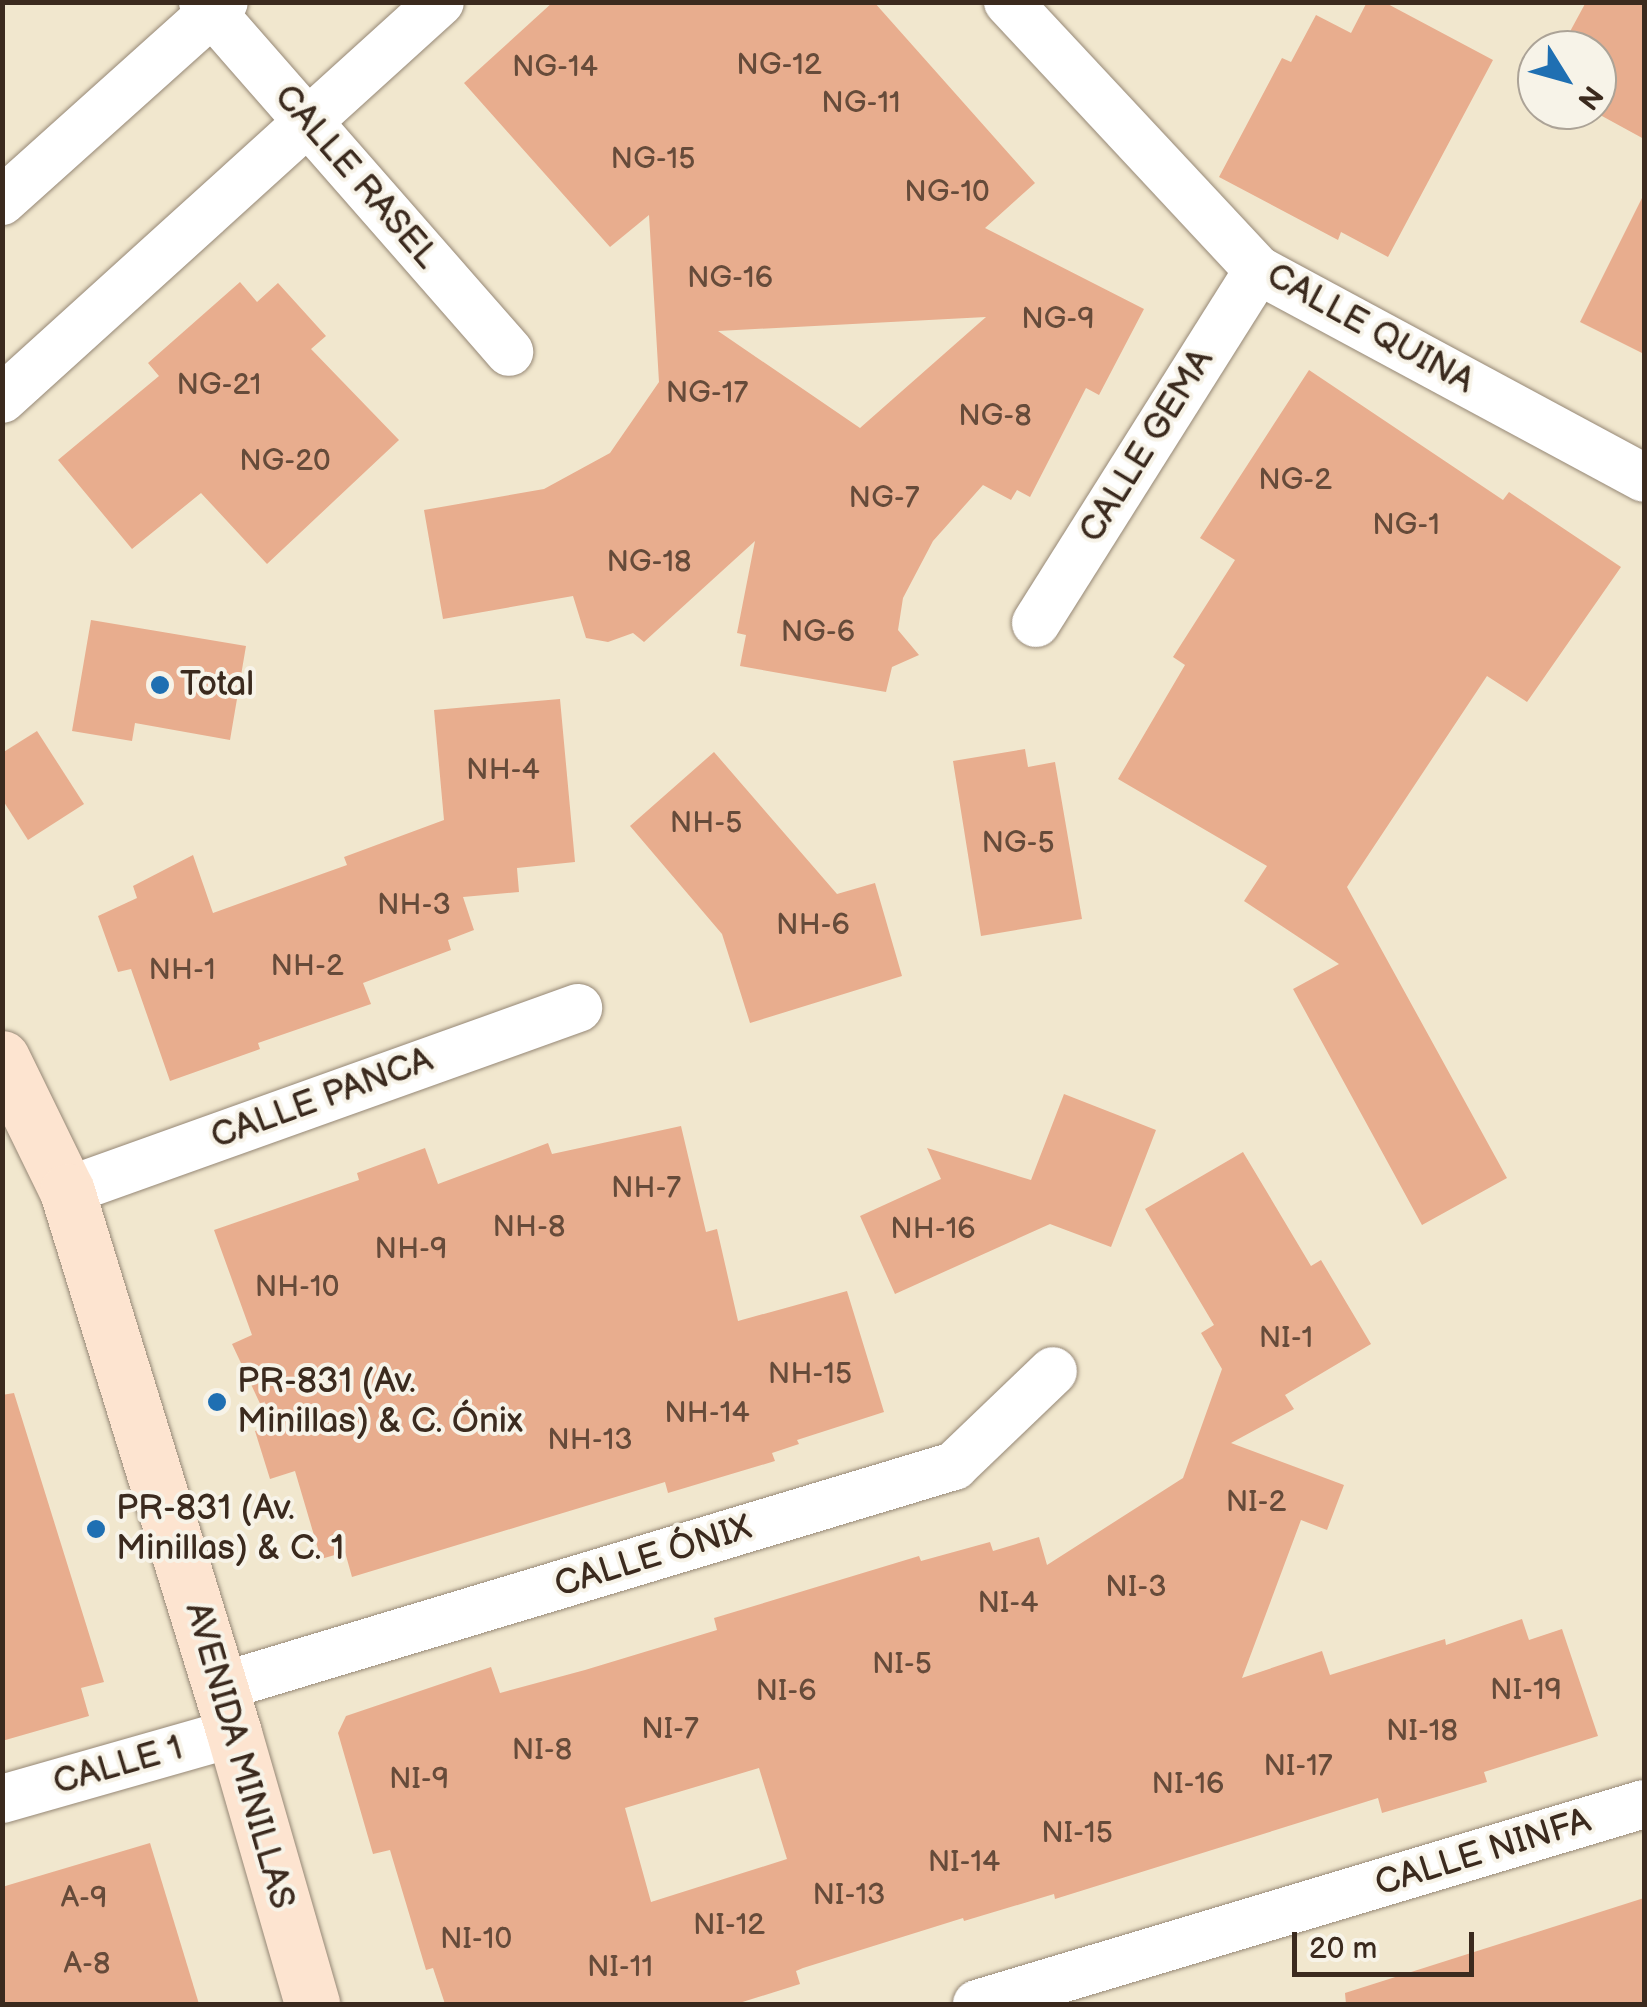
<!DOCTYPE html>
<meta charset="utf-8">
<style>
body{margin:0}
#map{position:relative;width:1647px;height:2007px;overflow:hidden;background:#f1e7ce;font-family:"Balsamiq Sans",sans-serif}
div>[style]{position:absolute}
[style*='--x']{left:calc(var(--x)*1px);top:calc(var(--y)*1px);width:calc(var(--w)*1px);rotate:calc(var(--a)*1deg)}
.building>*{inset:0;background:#e8ad8e}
.roads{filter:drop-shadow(0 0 2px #968876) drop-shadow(0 0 2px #968876)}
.street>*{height:48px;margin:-24px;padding:0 24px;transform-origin:24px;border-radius:24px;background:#fff}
.secondary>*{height:55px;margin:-27.5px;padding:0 27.5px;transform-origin:27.5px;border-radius:27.5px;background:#fde4d0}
.dots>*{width:28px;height:28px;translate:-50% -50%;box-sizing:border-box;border:5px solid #f7f3e8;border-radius:50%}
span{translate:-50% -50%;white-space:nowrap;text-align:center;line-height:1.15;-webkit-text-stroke:8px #f7f3e8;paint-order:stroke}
.number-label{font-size:30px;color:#664b3a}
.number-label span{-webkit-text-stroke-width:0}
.street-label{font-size:35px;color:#3b2a1e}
.poi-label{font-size:35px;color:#3b2a1e}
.left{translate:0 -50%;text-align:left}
.frame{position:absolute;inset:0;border:5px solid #3b2a1e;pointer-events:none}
.north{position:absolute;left:1517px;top:30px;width:100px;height:100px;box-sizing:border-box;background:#f7f3e8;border:2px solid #aca397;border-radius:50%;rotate:127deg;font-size:28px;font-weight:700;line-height:40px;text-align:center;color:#3b2a1e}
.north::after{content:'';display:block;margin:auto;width:35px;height:45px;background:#1f6fb2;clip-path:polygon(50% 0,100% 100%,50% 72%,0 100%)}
.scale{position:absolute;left:1292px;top:1932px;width:182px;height:45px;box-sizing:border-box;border:5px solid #3b2a1e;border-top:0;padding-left:12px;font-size:30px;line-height:35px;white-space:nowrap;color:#3b2a1e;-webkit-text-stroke:8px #f7f3e8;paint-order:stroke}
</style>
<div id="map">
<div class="building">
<i style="clip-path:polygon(evenodd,553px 2px,874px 2px,1035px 183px,985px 228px,1144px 309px,1099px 395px,1086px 388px,1030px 497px,1017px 490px,1011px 500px,983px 485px,933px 541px,903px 598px,898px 630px,919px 655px,892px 667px,886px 692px,740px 666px,746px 635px,737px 633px,755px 541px,644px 642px,633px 633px,608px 642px,586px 638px,573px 596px,443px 619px,424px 510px,544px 489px,610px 453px,659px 382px,649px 215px,610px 247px,464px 83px,553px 2px,986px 317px,860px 428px,718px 331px,986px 317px)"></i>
<i style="clip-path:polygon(1367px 2px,1384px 2px,1493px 60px,1388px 257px,1341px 232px,1338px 240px,1219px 177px,1282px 58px,1291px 62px,1316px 15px,1351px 33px)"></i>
<i style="clip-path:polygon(1586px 2px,1644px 2px,1644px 139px,1591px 110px,1597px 110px,1597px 50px,1560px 50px)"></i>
<i style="clip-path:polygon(1644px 194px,1644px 354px,1580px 322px)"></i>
<i style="clip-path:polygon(240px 282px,257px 302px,278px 283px,326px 336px,311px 349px,399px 440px,267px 564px,201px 493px,132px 549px,58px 460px,159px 376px,148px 363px)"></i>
<i style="clip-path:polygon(1309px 370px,1503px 500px,1509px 492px,1621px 567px,1527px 702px,1487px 676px,1347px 887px,1507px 1178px,1422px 1225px,1293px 989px,1339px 964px,1244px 901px,1267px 866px,1118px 779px,1185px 665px,1173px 657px,1235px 560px,1200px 538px)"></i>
<i style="clip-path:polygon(91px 620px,246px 646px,230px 740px,135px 723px,132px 741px,72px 731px)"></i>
<i style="clip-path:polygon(560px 699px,575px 862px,517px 868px,519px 892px,463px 897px,474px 930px,448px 940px,451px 950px,363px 983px,371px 1004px,258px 1043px,260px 1049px,170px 1081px,131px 969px,118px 972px,98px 916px,137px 898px,133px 886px,193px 855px,213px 913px,347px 865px,344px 857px,444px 820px,434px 710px)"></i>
<i style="clip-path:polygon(37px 731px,84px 804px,28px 840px,2px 799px,2px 753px)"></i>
<i style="clip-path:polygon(1025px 749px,1028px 767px,1055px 762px,1082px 919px,981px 936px,953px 761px)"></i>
<i style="clip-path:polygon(714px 752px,837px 894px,875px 883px,902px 976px,750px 1023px,722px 934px,630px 826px)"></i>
<i style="clip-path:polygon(1064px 1094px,1156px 1130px,1111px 1247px,1050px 1224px,895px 1294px,860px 1216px,941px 1179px,927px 1148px,1031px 1180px)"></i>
<i style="clip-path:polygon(681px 1126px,706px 1232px,717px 1229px,738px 1321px,847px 1291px,884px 1412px,797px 1440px,799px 1444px,772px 1453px,775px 1461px,668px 1493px,665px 1482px,352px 1577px,345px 1552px,321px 1559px,295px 1471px,270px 1479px,255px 1431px,271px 1427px,232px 1344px,252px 1335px,214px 1230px,359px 1180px,357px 1173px,425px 1148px,438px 1184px,548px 1143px,552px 1154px)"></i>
<i style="clip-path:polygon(evenodd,1243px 1152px,1311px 1266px,1321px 1260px,1371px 1344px,1285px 1395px,1294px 1409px,1231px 1443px,1344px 1485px,1327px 1530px,1301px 1520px,1242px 1678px,1322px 1651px,1330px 1675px,1445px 1639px,1446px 1645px,1522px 1619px,1529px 1640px,1562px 1629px,1598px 1736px,1484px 1772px,1487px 1782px,1382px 1813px,1378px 1798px,1055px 1899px,1054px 1894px,964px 1921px,963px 1918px,803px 1968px,796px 1971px,800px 1984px,736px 2004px,445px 2004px,433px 1968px,426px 1970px,390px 1850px,373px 1854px,338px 1733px,346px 1716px,491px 1667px,500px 1693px,585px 1670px,717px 1630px,714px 1618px,919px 1556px,921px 1561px,990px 1542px,993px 1551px,1039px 1537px,1047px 1565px,1183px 1478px,1222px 1369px,1201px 1333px,1214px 1325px,1145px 1209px,1243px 1152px,759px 1768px,787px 1859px,651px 1902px,625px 1808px,759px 1768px)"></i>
<i style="clip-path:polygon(14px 1393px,104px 1682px,81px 1688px,89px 1716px,2px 1741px,2px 1395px)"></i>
<i style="clip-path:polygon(150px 1843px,199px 2004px,2px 2004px,2px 1887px)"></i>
<i style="clip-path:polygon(1644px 1898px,1644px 2004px,1346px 2004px,1345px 1993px)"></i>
</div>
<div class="roads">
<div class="street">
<i style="--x:203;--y:2;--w:465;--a:48.8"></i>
<i style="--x:1008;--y:2;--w:367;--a:47"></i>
<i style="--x:1258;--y:270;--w:438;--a:28.3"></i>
<i style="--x:2;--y:201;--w:298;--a:-41.9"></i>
<i style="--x:2;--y:399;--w:591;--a:-42.19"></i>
<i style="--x:1036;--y:623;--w:417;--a:-57.8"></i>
<i style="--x:67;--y:1191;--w:543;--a:-19.7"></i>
<i style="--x:220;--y:1687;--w:767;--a:-16.76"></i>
<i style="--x:954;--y:1466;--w:137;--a:-43.8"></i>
<i style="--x:2;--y:1799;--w:241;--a:-15.9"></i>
<i style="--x:977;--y:2004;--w:696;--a:-16.69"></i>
</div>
<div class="secondary">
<i style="--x:2;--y:1058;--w:148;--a:64"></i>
<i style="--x:67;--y:1191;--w:567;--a:72.87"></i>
<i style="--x:234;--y:1733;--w:282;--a:73.9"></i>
</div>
</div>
<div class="dots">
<i style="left:160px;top:685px;background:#1f6fb2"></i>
<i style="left:217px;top:1402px;background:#1f6fb2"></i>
<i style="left:96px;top:1529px;background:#1f6fb2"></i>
</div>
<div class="number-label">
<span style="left:779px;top:65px">NG-12</span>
<span style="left:555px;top:67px">NG-14</span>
<span style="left:861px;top:103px">NG-11</span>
<span style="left:653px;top:159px">NG-15</span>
<span style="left:947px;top:192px">NG-10</span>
<span style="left:730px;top:278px">NG-16</span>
<span style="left:1058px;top:319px">NG-9</span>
<span style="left:219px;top:385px">NG-21</span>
<span style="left:707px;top:393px">NG-17</span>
<span style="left:995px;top:416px">NG-8</span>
<span style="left:285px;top:461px">NG-20</span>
<span style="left:1295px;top:480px">NG-2</span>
<span style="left:884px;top:498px">NG-7</span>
<span style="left:1406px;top:525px">NG-1</span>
<span style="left:649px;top:562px">NG-18</span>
<span style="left:818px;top:632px">NG-6</span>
<span style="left:503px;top:770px">NH-4</span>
<span style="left:706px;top:823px">NH-5</span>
<span style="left:1018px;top:843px">NG-5</span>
<span style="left:414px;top:905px">NH-3</span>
<span style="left:813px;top:925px">NH-6</span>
<span style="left:307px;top:966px">NH-2</span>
<span style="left:182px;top:970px">NH-1</span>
<span style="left:646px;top:1188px">NH-7</span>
<span style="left:529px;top:1227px">NH-8</span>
<span style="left:933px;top:1229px">NH-16</span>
<span style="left:411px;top:1249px">NH-9</span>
<span style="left:297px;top:1287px">NH-10</span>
<span style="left:1286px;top:1338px">NI-1</span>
<span style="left:810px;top:1374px">NH-15</span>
<span style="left:707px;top:1413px">NH-14</span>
<span style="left:590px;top:1440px">NH-13</span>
<span style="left:1256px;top:1502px">NI-2</span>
<span style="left:1136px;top:1587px">NI-3</span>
<span style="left:1008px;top:1603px">NI-4</span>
<span style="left:902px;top:1664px">NI-5</span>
<span style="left:1526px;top:1690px">NI-19</span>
<span style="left:786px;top:1691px">NI-6</span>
<span style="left:670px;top:1729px">NI-7</span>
<span style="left:1422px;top:1731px">NI-18</span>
<span style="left:542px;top:1750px">NI-8</span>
<span style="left:1298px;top:1766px">NI-17</span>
<span style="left:419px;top:1779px">NI-9</span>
<span style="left:1188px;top:1784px">NI-16</span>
<span style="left:1077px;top:1833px">NI-15</span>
<span style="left:964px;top:1862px">NI-14</span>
<span style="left:849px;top:1895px">NI-13</span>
<span style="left:84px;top:1898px">A-9</span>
<span style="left:729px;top:1925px">NI-12</span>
<span style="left:476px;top:1939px">NI-10</span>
<span style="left:87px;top:1964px">A-8</span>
<span style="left:620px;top:1967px">NI-11</span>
</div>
<div class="street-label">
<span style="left:356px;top:177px;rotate:49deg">CALLE RASEL</span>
<span style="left:1370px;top:329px;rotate:29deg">CALLE QUINA</span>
<span style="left:1147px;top:446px;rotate:-58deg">CALLE GEMA</span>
<span style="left:322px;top:1099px;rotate:-20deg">CALLE PANCA</span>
<span style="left:653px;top:1557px;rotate:-17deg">CALLE ÓNIX</span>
<span style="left:239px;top:1756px;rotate:74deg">AVENIDA MINILLAS</span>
<span style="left:118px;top:1766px;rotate:-16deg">CALLE 1</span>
<span style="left:1483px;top:1853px;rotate:-17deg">CALLE NINFA</span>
</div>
<div class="poi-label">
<span class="left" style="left:180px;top:685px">Total</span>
<span class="left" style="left:237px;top:1402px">PR-831 (Av.<br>Minillas) &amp; C. Ónix</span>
<span class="left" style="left:116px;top:1529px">PR-831 (Av.<br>Minillas) &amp; C. 1</span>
</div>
<div class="frame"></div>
<div class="north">N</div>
<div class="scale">20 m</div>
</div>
